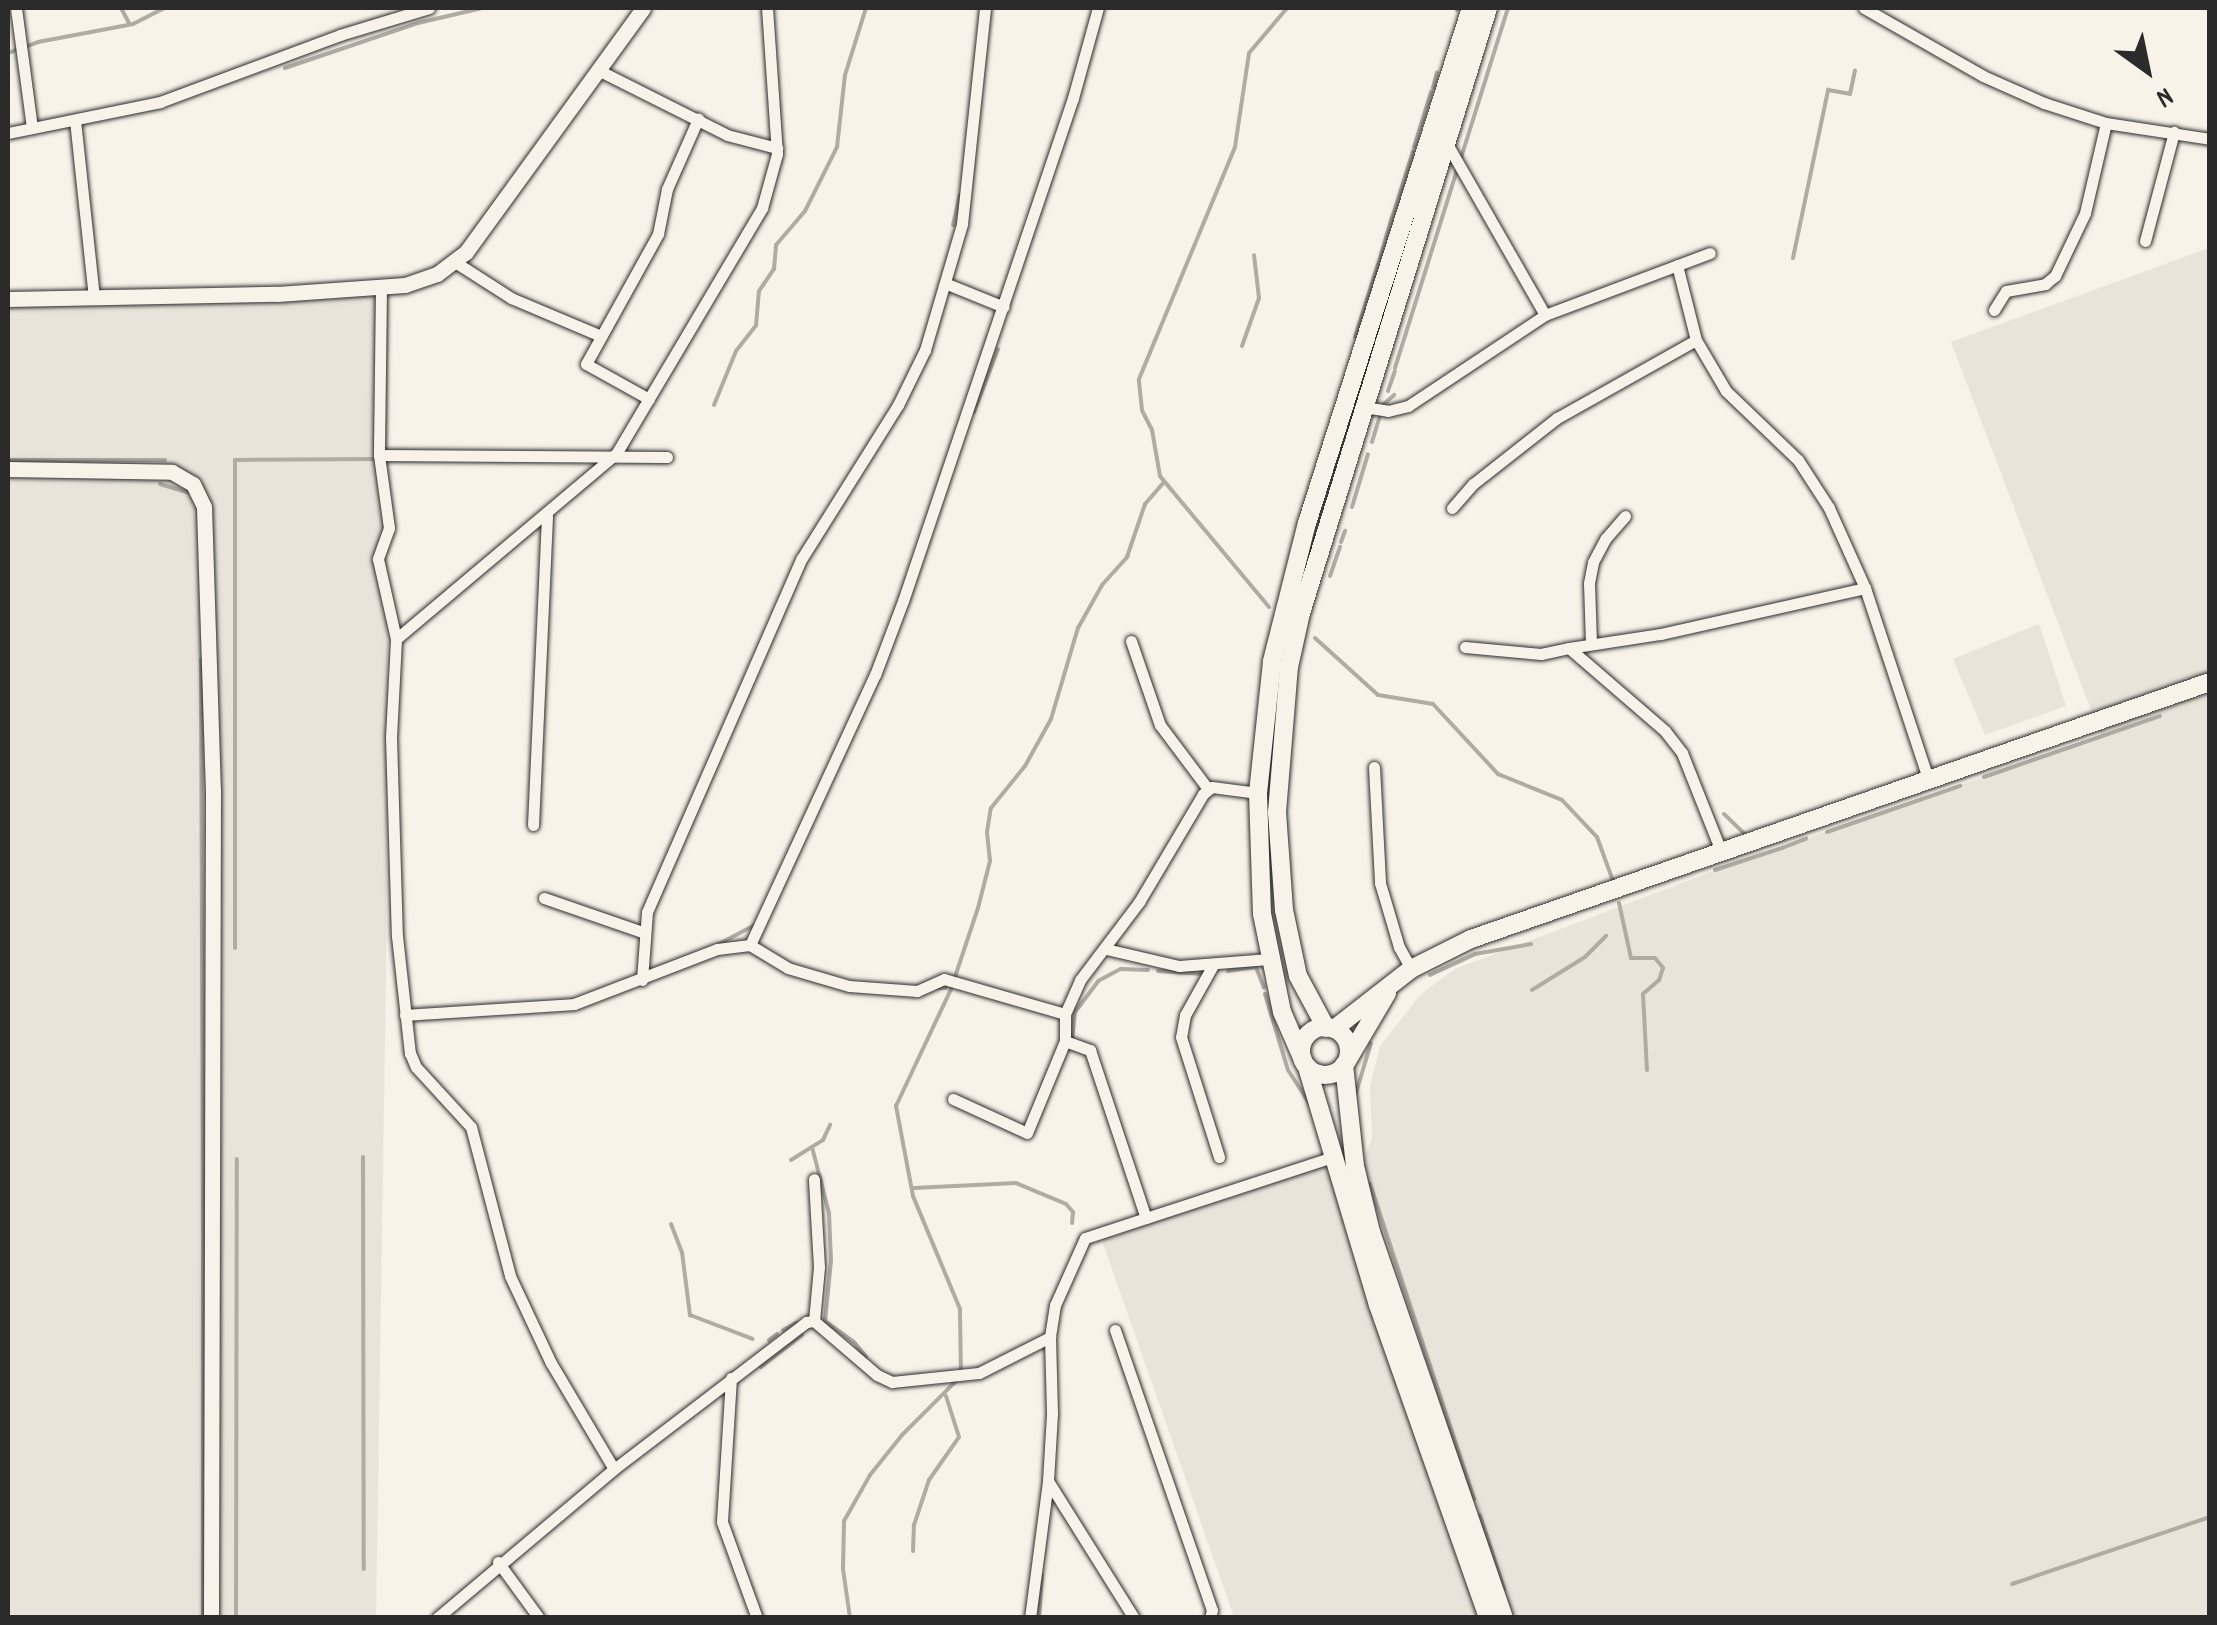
<!DOCTYPE html>
<style>
body{margin:0}
#map{position:relative;width:2217px;height:1625px;overflow:hidden;background:#f7f3e8;font-family:Dekko,sans-serif}
div>[style]{position:absolute}
[style*='--x']{left:calc(var(--x)*1px);top:calc(var(--y)*1px);width:calc(var(--w)*1px);rotate:calc(var(--a)*1deg)}
.built>*{inset:0;background:#e8e4da}
.stream>*{height:4px;margin:-2px;padding:0 2px;transform-origin:2px;border-radius:2px;background:#afaca4}
.roads{filter:drop-shadow(0 0 2px #2b2b2b) drop-shadow(0 0 2px #2b2b2b)}
.street>*{height:11px;margin:-5.5px;padding:0 5.5px;transform-origin:5.5px;border-radius:5.5px;background:#f7f3e8}
.secondary>*{height:15px;margin:-7.5px;padding:0 7.5px;transform-origin:7.5px;border-radius:7.5px;background:#f7f3e8}
.primary>*{height:18px;margin:-9px;padding:0 9px;transform-origin:9px;border-radius:9px;background:#f7f3e8}
.primary>.ring{margin:-9px;padding:0;box-sizing:content-box;background:none;border:18px solid #f7f3e8;border-radius:50%}
span{translate:-50% -50%;white-space:nowrap;text-align:center;line-height:1.15;-webkit-text-stroke:9px #f7f3e8;paint-order:stroke}
.frame{position:absolute;inset:0;border:10px solid #2b2b2b;pointer-events:none}
.north{position:absolute;left:2097px;top:20px;width:100px;height:100px;-webkit-text-stroke:8px #f7f3e8;paint-order:stroke;rotate:147deg;font-size:28px;font-weight:700;line-height:40px;text-align:center;color:#2b2b2b}
.north::after{content:'';display:block;margin:auto;width:35px;height:45px;background:#2b2b2b;clip-path:polygon(50% 0,100% 100%,50% 72%,0 100%)}
</style>
<div id="map">
<div class="built">
<i style="clip-path:polygon(2209px 248px,2209px 1617px,1234px 1617px,1099px 1232px,1331px 1155px,1357px 1178px,1372px 1138px,1370px 1087px,1380px 1046px,1421px 994px,1455px 969px,1711px 872px,2101px 736px,1951px 342px)"></i>
<i style="clip-path:polygon(389px 292px,386px 976px,376px 1617px,8px 1617px,8px 302px)"></i>
<i style="clip-path:polygon(2039px 624px,2066px 706px,1985px 735px,1953px 659px)"></i>
</div>
<div class="stream">
<i style="--x:121;--y:8;--w:17;--a:62"></i>
<i style="--x:1457;--y:10;--w:2;--a:-90"></i>
<i style="--x:8;--y:53;--w:32;--a:-20"></i>
<i style="--x:38;--y:42;--w:97;--a:-10.7"></i>
<i style="--x:133;--y:24;--w:36;--a:-27"></i>
<i style="--x:285;--y:68;--w:140;--a:-18.7"></i>
<i style="--x:418;--y:23;--w:66;--a:-13.2"></i>
<i style="--x:1433;--y:88;--w:16;--a:-76"></i>
<i style="--x:1414;--y:147;--w:58;--a:-72.8"></i>
<i style="--x:1461;--y:158;--w:157;--a:-72.6"></i>
<i style="--x:1393;--y:215;--w:67;--a:-72.6"></i>
<i style="--x:953;--y:225;--w:31;--a:-77"></i>
<i style="--x:1793;--y:258;--w:172;--a:-78.2"></i>
<i style="--x:1828;--y:90;--w:22;--a:10"></i>
<i style="--x:1850;--y:94;--w:24;--a:-78"></i>
<i style="--x:1379;--y:262;--w:47;--a:-73.9"></i>
<i style="--x:1355;--y:337;--w:77;--a:-72.5"></i>
<i style="--x:1242;--y:346;--w:51;--a:-70.5"></i>
<i style="--x:1259;--y:298;--w:43;--a:-96.6"></i>
<i style="--x:1395;--y:368;--w:211;--a:-72.6"></i>
<i style="--x:1388;--y:391;--w:21;--a:-71"></i>
<i style="--x:714;--y:405;--w:58;--a:-67.8"></i>
<i style="--x:736;--y:351;--w:33;--a:-52"></i>
<i style="--x:756;--y:325;--w:34;--a:-85"></i>
<i style="--x:759;--y:291;--w:27;--a:-56"></i>
<i style="--x:774;--y:269;--w:24;--a:-85"></i>
<i style="--x:776;--y:245;--w:45;--a:-49.5"></i>
<i style="--x:805;--y:211;--w:72;--a:-63.4"></i>
<i style="--x:837;--y:147;--w:72;--a:-83.7"></i>
<i style="--x:845;--y:75;--w:70;--a:-72.6"></i>
<i style="--x:974;--y:412;--w:67;--a:-69.1"></i>
<i style="--x:1372;--y:442;--w:39;--a:-73"></i>
<i style="--x:1383;--y:405;--w:15;--a:-42"></i>
<i style="--x:8;--y:460;--w:157;--a:0"></i>
<i style="--x:160;--y:484;--w:30;--a:17"></i>
<i style="--x:1352;--y:507;--w:55;--a:-73.2"></i>
<i style="--x:1341;--y:542;--w:12;--a:-70"></i>
<i style="--x:1330;--y:576;--w:31;--a:-71"></i>
<i style="--x:1269;--y:607;--w:170;--a:-129.8"></i>
<i style="--x:1160;--y:476;--w:47;--a:-99.9"></i>
<i style="--x:1152;--y:430;--w:22;--a:-117"></i>
<i style="--x:1142;--y:410;--w:31;--a:-96"></i>
<i style="--x:1139;--y:379;--w:251;--a:-67.5"></i>
<i style="--x:1235;--y:147;--w:95;--a:-81.5"></i>
<i style="--x:1249;--y:53;--w:59;--a:-49.8"></i>
<i style="--x:1315;--y:638;--w:85;--a:42.1"></i>
<i style="--x:1378;--y:695;--w:56;--a:9.3"></i>
<i style="--x:1433;--y:704;--w:96;--a:47.1"></i>
<i style="--x:1498;--y:774;--w:69;--a:22.1"></i>
<i style="--x:1562;--y:800;--w:51;--a:46.6"></i>
<i style="--x:1597;--y:837;--w:47;--a:70"></i>
<i style="--x:201;--y:659;--w:575;--a:89.8"></i>
<i style="--x:1984;--y:777;--w:186;--a:-19.1"></i>
<i style="--x:1724;--y:814;--w:29;--a:44"></i>
<i style="--x:1827;--y:832;--w:141;--a:-19.1"></i>
<i style="--x:1782;--y:848;--w:26;--a:-21"></i>
<i style="--x:1715;--y:870;--w:71;--a:-18.2"></i>
<i style="--x:1619;--y:903;--w:56;--a:77.7"></i>
<i style="--x:1631;--y:958;--w:24;--a:0"></i>
<i style="--x:1655;--y:958;--w:13;--a:51"></i>
<i style="--x:1663;--y:968;--w:13;--a:108"></i>
<i style="--x:1659;--y:980;--w:21;--a:139"></i>
<i style="--x:1643;--y:994;--w:76;--a:87"></i>
<i style="--x:719;--y:944;--w:40;--a:-28"></i>
<i style="--x:235;--y:948;--w:488;--a:-90"></i>
<i style="--x:235;--y:460;--w:143;--a:-0.4"></i>
<i style="--x:1158;--y:971;--w:46;--a:3.7"></i>
<i style="--x:1228;--y:971;--w:28;--a:-8"></i>
<i style="--x:1256;--y:967;--w:22;--a:69"></i>
<i style="--x:1430;--y:975;--w:50;--a:-25"></i>
<i style="--x:1475;--y:954;--w:57;--a:-10.1"></i>
<i style="--x:935;--y:988;--w:11;--a:0"></i>
<i style="--x:1532;--y:990;--w:62;--a:-31.9"></i>
<i style="--x:1585;--y:957;--w:30;--a:-45"></i>
<i style="--x:1265;--y:994;--w:79;--a:73.2"></i>
<i style="--x:1288;--y:1070;--w:43;--a:57.4"></i>
<i style="--x:1072;--y:1040;--w:28;--a:-84"></i>
<i style="--x:1075;--y:1012;--w:39;--a:-53"></i>
<i style="--x:1098;--y:981;--w:26;--a:-28"></i>
<i style="--x:1121;--y:969;--w:27;--a:2"></i>
<i style="--x:1355;--y:1096;--w:55;--a:-73.2"></i>
<i style="--x:812;--y:1147;--w:68;--a:75.6"></i>
<i style="--x:829;--y:1213;--w:48;--a:87.6"></i>
<i style="--x:831;--y:1261;--w:60;--a:95.7"></i>
<i style="--x:825;--y:1321;--w:36;--a:36"></i>
<i style="--x:854;--y:1342;--w:19;--a:51"></i>
<i style="--x:363;--y:1157;--w:412;--a:89.9"></i>
<i style="--x:791;--y:1160;--w:38;--a:-32"></i>
<i style="--x:823;--y:1140;--w:17;--a:-65"></i>
<i style="--x:1370;--y:1184;--w:332;--a:71.7"></i>
<i style="--x:914;--y:1188;--w:102;--a:-2.8"></i>
<i style="--x:1016;--y:1183;--w:54;--a:22.8"></i>
<i style="--x:1066;--y:1204;--w:11;--a:49"></i>
<i style="--x:1073;--y:1212;--w:11;--a:95"></i>
<i style="--x:671;--y:1224;--w:30;--a:69"></i>
<i style="--x:682;--y:1252;--w:64;--a:82.8"></i>
<i style="--x:690;--y:1315;--w:67;--a:20.9"></i>
<i style="--x:783;--y:1330;--w:15;--a:-28"></i>
<i style="--x:769;--y:1340;--w:10;--a:-37"></i>
<i style="--x:761;--y:1367;--w:52;--a:-38"></i>
<i style="--x:1480;--y:1515;--w:78;--a:72"></i>
<i style="--x:913;--y:1551;--w:26;--a:-88"></i>
<i style="--x:914;--y:1525;--w:47;--a:-71.6"></i>
<i style="--x:929;--y:1480;--w:52;--a:-55.1"></i>
<i style="--x:959;--y:1437;--w:43;--a:-107.6"></i>
<i style="--x:2012;--y:1584;--w:209;--a:-18.7"></i>
<i style="--x:236;--y:1617;--w:458;--a:-89.9"></i>
<i style="--x:203;--y:1618;--w:382;--a:-90"></i>
<i style="--x:850;--y:1618;--w:49;--a:-98.1"></i>
<i style="--x:843;--y:1569;--w:48;--a:-88.8"></i>
<i style="--x:844;--y:1521;--w:53;--a:-60.5"></i>
<i style="--x:870;--y:1475;--w:51;--a:-51.3"></i>
<i style="--x:902;--y:1435;--w:83;--a:-45"></i>
<i style="--x:961;--y:1376;--w:67;--a:-90.9"></i>
<i style="--x:960;--y:1309;--w:122;--a:-112.6"></i>
<i style="--x:913;--y:1196;--w:92;--a:-100.7"></i>
<i style="--x:896;--y:1106;--w:129;--a:-64.8"></i>
<i style="--x:951;--y:989;--w:85;--a:-71.6"></i>
<i style="--x:978;--y:908;--w:49;--a:-75.7"></i>
<i style="--x:990;--y:861;--w:29;--a:-96"></i>
<i style="--x:987;--y:832;--w:24;--a:-81"></i>
<i style="--x:991;--y:808;--w:54;--a:-51"></i>
<i style="--x:1025;--y:766;--w:54;--a:-61"></i>
<i style="--x:1051;--y:719;--w:95;--a:-73.5"></i>
<i style="--x:1078;--y:628;--w:49;--a:-60.8"></i>
<i style="--x:1102;--y:585;--w:38;--a:-48"></i>
<i style="--x:1127;--y:557;--w:56;--a:-71.2"></i>
<i style="--x:1145;--y:504;--w:29;--a:-49"></i>
<i style="--x:1039;--y:1618;--w:43;--a:-86"></i>
</div>
<div class="roads">
<div class="street">
<i style="--x:16;--y:8;--w:121;--a:82.4"></i>
<i style="--x:1864;--y:8;--w:137;--a:29.7"></i>
<i style="--x:1983;--y:76;--w:67;--a:23.9"></i>
<i style="--x:2044;--y:103;--w:65;--a:17.9"></i>
<i style="--x:2106;--y:123;--w:105;--a:8.7"></i>
<i style="--x:598;--y:70;--w:144;--a:26.7"></i>
<i style="--x:727;--y:135;--w:52;--a:14.6"></i>
<i style="--x:75;--y:120;--w:179;--a:83.9"></i>
<i style="--x:8;--y:133;--w:155;--a:-11.5"></i>
<i style="--x:160;--y:102;--w:192;--a:-20.4"></i>
<i style="--x:340;--y:35;--w:93;--a:-16.9"></i>
<i style="--x:1446;--y:142;--w:199;--a:60.2"></i>
<i style="--x:2145;--y:241;--w:113;--a:-75.1"></i>
<i style="--x:455;--y:262;--w:67;--a:32.7"></i>
<i style="--x:511;--y:298;--w:98;--a:22.9"></i>
<i style="--x:1677;--y:265;--w:77;--a:75.8"></i>
<i style="--x:1696;--y:340;--w:59;--a:59.5"></i>
<i style="--x:1726;--y:391;--w:100;--a:43.8"></i>
<i style="--x:1798;--y:460;--w:57;--a:57.1"></i>
<i style="--x:1829;--y:508;--w:88;--a:65.8"></i>
<i style="--x:1865;--y:588;--w:201;--a:71.7"></i>
<i style="--x:947;--y:284;--w:61;--a:22"></i>
<i style="--x:381;--y:287;--w:168;--a:90.7"></i>
<i style="--x:379;--y:455;--w:74;--a:82.2"></i>
<i style="--x:389;--y:528;--w:33;--a:110"></i>
<i style="--x:378;--y:559;--w:82;--a:77.3"></i>
<i style="--x:396;--y:639;--w:98;--a:92.9"></i>
<i style="--x:391;--y:737;--w:199;--a:88.3"></i>
<i style="--x:397;--y:936;--w:118;--a:83.7"></i>
<i style="--x:410;--y:1053;--w:15;--a:67"></i>
<i style="--x:416;--y:1067;--w:81;--a:47.5"></i>
<i style="--x:471;--y:1127;--w:154;--a:75.3"></i>
<i style="--x:510;--y:1276;--w:96;--a:64.8"></i>
<i style="--x:551;--y:1363;--w:123;--a:59.3"></i>
<i style="--x:1994;--y:310;--w:22;--a:-58"></i>
<i style="--x:2006;--y:291;--w:40;--a:-10"></i>
<i style="--x:2045;--y:284;--w:13;--a:-39"></i>
<i style="--x:2055;--y:276;--w:70;--a:-64.5"></i>
<i style="--x:2085;--y:213;--w:92;--a:-76.9"></i>
<i style="--x:649;--y:399;--w:72;--a:-150.9"></i>
<i style="--x:586;--y:364;--w:149;--a:-61"></i>
<i style="--x:658;--y:234;--w:46;--a:-78.7"></i>
<i style="--x:667;--y:189;--w:77;--a:-66.1"></i>
<i style="--x:1364;--y:407;--w:24;--a:9"></i>
<i style="--x:1388;--y:411;--w:21;--a:-14"></i>
<i style="--x:1408;--y:406;--w:164;--a:-33.6"></i>
<i style="--x:1545;--y:315;--w:176;--a:-20.6"></i>
<i style="--x:379;--y:455;--w:288;--a:0.4"></i>
<i style="--x:1452;--y:508;--w:32;--a:-49"></i>
<i style="--x:1473;--y:484;--w:107;--a:-38.2"></i>
<i style="--x:1557;--y:418;--w:159;--a:-29.3"></i>
<i style="--x:396;--y:639;--w:287;--a:-40.1"></i>
<i style="--x:616;--y:454;--w:286;--a:-59.3"></i>
<i style="--x:762;--y:208;--w:56;--a:-74.5"></i>
<i style="--x:777;--y:154;--w:146;--a:-93.9"></i>
<i style="--x:1131;--y:641;--w:89;--a:71"></i>
<i style="--x:1160;--y:725;--w:80;--a:53.1"></i>
<i style="--x:1591;--y:643;--w:60;--a:-91.9"></i>
<i style="--x:1589;--y:583;--w:21;--a:-79"></i>
<i style="--x:1593;--y:562;--w:27;--a:-62"></i>
<i style="--x:1606;--y:538;--w:29;--a:-49"></i>
<i style="--x:1465;--y:647;--w:76;--a:5.3"></i>
<i style="--x:1541;--y:654;--w:29;--a:-12"></i>
<i style="--x:1569;--y:648;--w:127;--a:40.8"></i>
<i style="--x:1665;--y:731;--w:28;--a:52"></i>
<i style="--x:1682;--y:753;--w:105;--a:68.3"></i>
<i style="--x:1569;--y:648;--w:93;--a:-8.7"></i>
<i style="--x:1661;--y:634;--w:209;--a:-12.7"></i>
<i style="--x:1374;--y:767;--w:116;--a:87"></i>
<i style="--x:1380;--y:883;--w:67;--a:73.5"></i>
<i style="--x:1399;--y:947;--w:25;--a:61"></i>
<i style="--x:533;--y:825;--w:309;--a:-87.4"></i>
<i style="--x:544;--y:898;--w:104;--a:19.1"></i>
<i style="--x:1106;--y:949;--w:75;--a:13.1"></i>
<i style="--x:1179;--y:966;--w:90;--a:-4.4"></i>
<i style="--x:1213;--y:965;--w:57;--a:119.2"></i>
<i style="--x:1185;--y:1015;--w:22;--a:100"></i>
<i style="--x:1181;--y:1037;--w:126;--a:72.4"></i>
<i style="--x:642;--y:980;--w:68;--a:-85.8"></i>
<i style="--x:647;--y:912;--w:386;--a:-66.4"></i>
<i style="--x:802;--y:558;--w:181;--a:-57.9"></i>
<i style="--x:898;--y:405;--w:61;--a:-63.9"></i>
<i style="--x:925;--y:350;--w:131;--a:-73.6"></i>
<i style="--x:962;--y:224;--w:217;--a:-83.9"></i>
<i style="--x:1065;--y:1014;--w:126;--a:-163.9"></i>
<i style="--x:944;--y:979;--w:30;--a:156"></i>
<i style="--x:917;--y:991;--w:68;--a:-175.8"></i>
<i style="--x:849;--y:986;--w:64;--a:-163.6"></i>
<i style="--x:788;--y:968;--w:44;--a:-148.8"></i>
<i style="--x:750;--y:945;--w:298;--a:-65.2"></i>
<i style="--x:875;--y:675;--w:79;--a:-69.3"></i>
<i style="--x:903;--y:601;--w:531;--a:-71.33"></i>
<i style="--x:1073;--y:98;--w:93;--a:-74.5"></i>
<i style="--x:405;--y:1015;--w:169;--a:-3.7"></i>
<i style="--x:574;--y:1004;--w:153;--a:-21"></i>
<i style="--x:717;--y:949;--w:33;--a:-7"></i>
<i style="--x:1065;--y:1041;--w:27;--a:20"></i>
<i style="--x:1090;--y:1050;--w:177;--a:71.6"></i>
<i style="--x:1146;--y:1218;--w:64;--a:161.8"></i>
<i style="--x:1085;--y:1238;--w:73;--a:114.1"></i>
<i style="--x:1055;--y:1305;--w:32;--a:99"></i>
<i style="--x:1050;--y:1337;--w:77;--a:88.5"></i>
<i style="--x:1052;--y:1414;--w:67;--a:93.4"></i>
<i style="--x:1048;--y:1481;--w:162;--a:57.9"></i>
<i style="--x:953;--y:1099;--w:81;--a:24.7"></i>
<i style="--x:1027;--y:1133;--w:100;--a:-67.6"></i>
<i style="--x:1065;--y:1041;--w:27;--a:-90"></i>
<i style="--x:1065;--y:1014;--w:37;--a:-66"></i>
<i style="--x:1080;--y:980;--w:98;--a:-52.9"></i>
<i style="--x:1139;--y:902;--w:126;--a:-59.3"></i>
<i style="--x:1203;--y:794;--w:11;--a:-38"></i>
<i style="--x:1212;--y:787;--w:46;--a:7.4"></i>
<i style="--x:1146;--y:1218;--w:200;--a:-18.1"></i>
<i style="--x:814;--y:1321;--w:54;--a:-84.7"></i>
<i style="--x:819;--y:1267;--w:88;--a:-93.3"></i>
<i style="--x:1115;--y:1330;--w:296;--a:70.9"></i>
<i style="--x:1212;--y:1610;--w:8;--a:104"></i>
<i style="--x:731;--y:1378;--w:144;--a:93.6"></i>
<i style="--x:722;--y:1522;--w:102;--a:70"></i>
<i style="--x:498;--y:1562;--w:69;--a:53.8"></i>
<i style="--x:437;--y:1618;--w:231;--a:-40.1"></i>
<i style="--x:614;--y:1469;--w:242;--a:-37.4"></i>
<i style="--x:806;--y:1322;--w:8;--a:-7"></i>
<i style="--x:814;--y:1321;--w:83;--a:40.6"></i>
<i style="--x:877;--y:1375;--w:17;--a:25"></i>
<i style="--x:892;--y:1382;--w:87;--a:-5.9"></i>
<i style="--x:979;--y:1373;--w:80;--a:-26.9"></i>
<i style="--x:1030;--y:1618;--w:138;--a:-82.5"></i>
</div>
<div class="secondary">
<i style="--x:8;--y:299;--w:269;--a:-1.1"></i>
<i style="--x:277;--y:294;--w:128;--a:-4"></i>
<i style="--x:405;--y:285;--w:34;--a:-19"></i>
<i style="--x:437;--y:274;--w:36;--a:-37"></i>
<i style="--x:466;--y:252;--w:301;--a:-54"></i>
<i style="--x:8;--y:469;--w:164;--a:1"></i>
<i style="--x:172;--y:472;--w:24;--a:30"></i>
<i style="--x:193;--y:484;--w:25;--a:64"></i>
<i style="--x:204;--y:507;--w:283;--a:88.2"></i>
<i style="--x:213;--y:790;--w:828;--a:90.14"></i>
</div>
<div class="primary">
<i class="ring" style="left:1301px;top:1027px;width:30px;height:30px"></i>
<i style="--x:1326;--y:1028;--w:59;--a:-118.3"></i>
<i style="--x:1298;--y:976;--w:67;--a:-102"></i>
<i style="--x:1284;--y:910;--w:98;--a:-94.1"></i>
<i style="--x:1277;--y:812;--w:145;--a:-85.3"></i>
<i style="--x:1289;--y:667;--w:55;--a:-77.5"></i>
<i style="--x:1301;--y:613;--w:633;--a:-72.82"></i>
<i style="--x:1334;--y:1029;--w:98;--a:-37.9"></i>
<i style="--x:1411;--y:969;--w:67;--a:-26.6"></i>
<i style="--x:1471;--y:939;--w:782;--a:-19.18"></i>
<i style="--x:1303;--y:1060;--w:52;--a:-113.6"></i>
<i style="--x:1282;--y:1012;--w:100;--a:-101.5"></i>
<i style="--x:1262;--y:914;--w:121;--a:-91.9"></i>
<i style="--x:1258;--y:793;--w:133;--a:-83.9"></i>
<i style="--x:1272;--y:661;--w:142;--a:-75.8"></i>
<i style="--x:1307;--y:523;--w:540;--a:-72.34"></i>
<i style="--x:1347;--y:1061;--w:79;--a:-59.5"></i>
<i style="--x:1344;--y:1065;--w:102;--a:83.8"></i>
<i style="--x:1355;--y:1166;--w:68;--a:76.4"></i>
<i style="--x:1371;--y:1232;--w:408;--a:71"></i>
<i style="--x:1307;--y:1067;--w:248;--a:73.4"></i>
<i style="--x:1378;--y:1305;--w:332;--a:70.6"></i>
</div>
</div>
<div class="frame"></div>
<div class="north">N</div>
</div>
